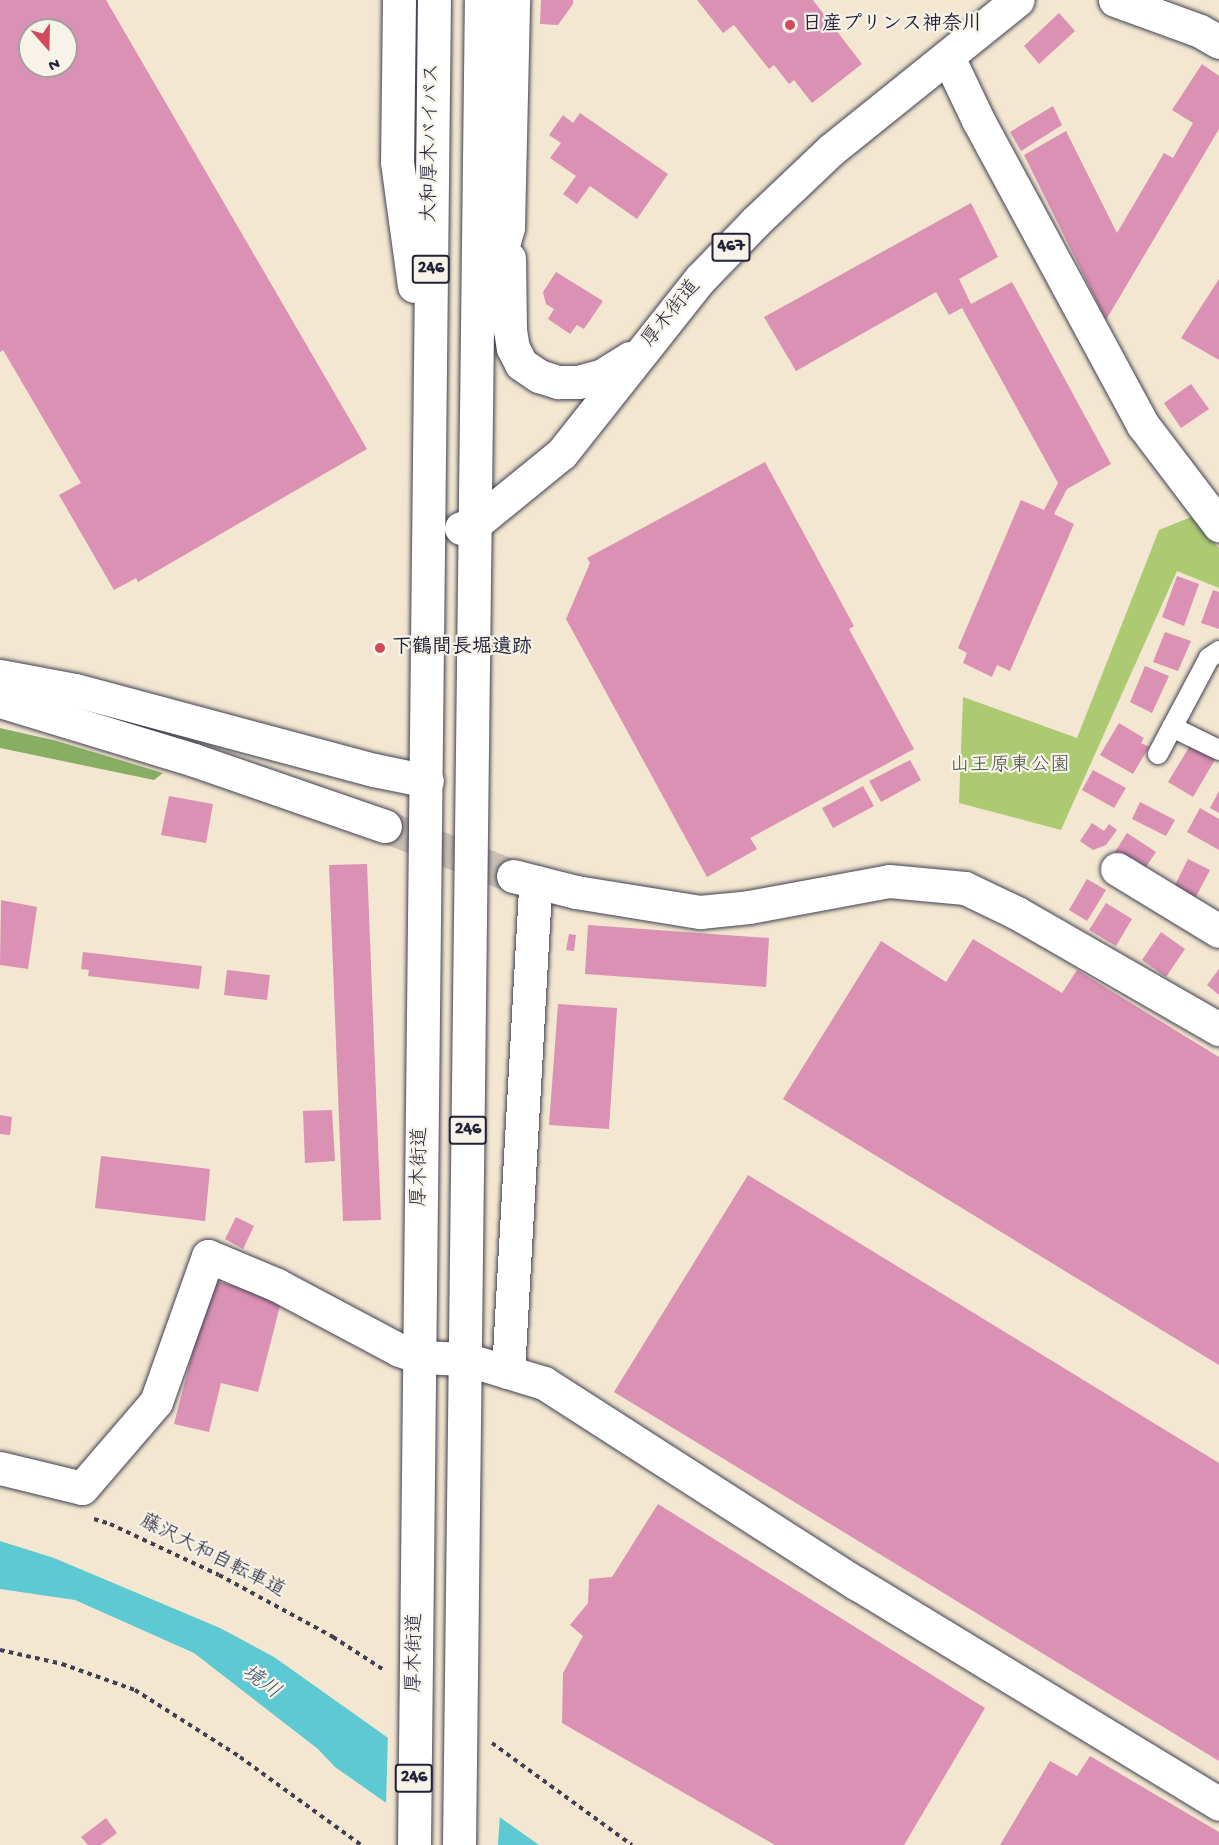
<!DOCTYPE html>
<meta charset="utf-8">
<style>
body{margin:0}
#map{position:relative;width:1219px;height:1845px;overflow:hidden;background:#f3e7d1;font-family:"Gochi Hand","Klee One",sans-serif}
div>[style]{position:absolute}
[style*='--x']{left:calc(var(--x)*1px);top:calc(var(--y)*1px);width:calc(var(--w)*1px);rotate:calc(var(--a)*1deg)}
.green>*{inset:0;background:#abca72}
.forest>*{inset:0;background:#88ae64}
.water>*{inset:0;background:#5dcad3}
.pier>*{inset:0;background:#f3e7d1}
.building>*{inset:0;background:#da91b3}
.street-tunnel>*{height:33px;margin-top:-16.5px;transform-origin:0;background:repeating-linear-gradient(90deg,#c9c0b3 0 33px,transparent 0 49px)}
.path>*{height:4px;margin-top:-2px;transform-origin:0;background:repeating-linear-gradient(90deg,#414052 0 4.5px,transparent 0 9px)}
.roads{filter:drop-shadow(0 0 2px #414052) drop-shadow(0 0 2px #414052)}
.lane>*{height:20px;margin:-10px;padding:0 10px;transform-origin:10px;border-radius:10px;background:#fff}
.street>*{height:33px;margin:-16.5px;padding:0 16.5px;transform-origin:16.5px;border-radius:16.5px;background:#fff}
.secondary>*{height:33px;margin:-16.5px;padding:0 16.5px;transform-origin:16.5px;border-radius:16.5px;background:#fff}
.highway>*{height:33px;margin:-16.5px;padding:0 16.5px;transform-origin:16.5px;border-radius:16.5px;background:#fff}
.dots>*{width:16px;height:16px;translate:-50% -50%;box-sizing:border-box;border:3px solid #f7f3e8;border-radius:50%}
span{translate:-50% -50%;white-space:nowrap;text-align:center;line-height:1.15;-webkit-text-stroke:4.5px #f7f3e8;paint-order:stroke}
.shield-label span{padding:2px 4px;background:#f7f3e8;border:2px solid;border-radius:4px;-webkit-text-stroke-width:0}
.shield-label{font-size:18px;color:#22223b;font-weight:700}
.poi-label{font-size:20px;color:#22223b;font-weight:700}
.left{translate:0 -50%;text-align:left}
.street-label{font-size:20px;color:#22223b}
.park-label{font-size:20px;color:#4b544c}
.water-label{font-size:21px;color:#345469;font-style:italic}
.north{position:absolute;left:18px;top:18px;width:60px;height:60px;box-sizing:border-box;background:#f7f3e8;border:2px solid #a29fa3;border-radius:50%;rotate:160deg;font-size:16px;font-weight:700;line-height:24px;text-align:center;color:#22223b}
.north::after{content:'';display:block;margin:auto;width:21px;height:27px;background:#d1495b;clip-path:polygon(50% 0,100% 100%,50% 72%,0 100%)}
</style>
<div id="map">
<div class="green">
<i style="clip-path:polygon(1191px 517px,1219px 548px,1219px 588px,1177px 571px,1061px 830px,959px 803px,963px 697px,1077px 738px,1159px 530px)"></i>
</div>
<div class="forest">
<i style="clip-path:polygon(0 728px,57px 741px,163px 773px,154px 780px,0 748px)"></i>
</div>
<div class="water">
<i style="clip-path:polygon(0 1541px,54px 1558px,220px 1628px,274px 1657px,539px 1845px,446px 1845px,335px 1767px,318px 1749px,194px 1653px,75px 1600px,0 1589px)"></i>
</div>
<div class="pier">
<i style="clip-path:polygon(388px 1733px,500px 1813px,498px 1845px,441px 1845px,386px 1806px)"></i>
</div>
<div class="building">
<i style="clip-path:polygon(evenodd,0 0,106px 0,367px 449px,138px 582px,136px 578px,114px 590px,59px 495px,81px 483px,3px 350px,0 352px,0 0,30px 30px,66px 30px,66px 66px,30px 66px,30px 30px)"></i>
<i style="clip-path:polygon(541px 0,573px 0,573px 4px,558px 25px,540px 24px)"></i>
<i style="clip-path:polygon(697px 0,813px 0,862px 64px,812px 103px,794px 80px,789px 84px,774px 65px,769px 69px,734px 25px,723px 33px)"></i>
<i style="clip-path:polygon(1059px 13px,1075px 31px,1039px 64px,1024px 46px)"></i>
<i style="clip-path:polygon(1202px 64px,1219px 76px,1219px 129px,1106px 320px,1024px 155px,1066px 131px,1117px 233px,1164px 153px,1173px 158px,1193px 123px,1172px 110px)"></i>
<i style="clip-path:polygon(1053px 106px,1062px 125px,1021px 151px,1010px 132px)"></i>
<i style="clip-path:polygon(580px 113px,668px 174px,637px 219px,590px 186px,577px 204px,563px 194px,576px 176px,550px 158px,561px 143px,549px 135px,563px 115px,573px 123px)"></i>
<i style="clip-path:polygon(971px 203px,998px 257px,959px 279px,971px 304px,1012px 282px,1111px 464px,1067px 489px,1054px 514px,1074px 524px,1010px 671px,997px 665px,992px 677px,963px 663px,967px 653px,958px 648px,1021px 500px,1044px 510px,1058px 483px,962px 308px,949px 315px,936px 292px,796px 371px,764px 317px)"></i>
<i style="clip-path:polygon(556px 272px,603px 301px,584px 329px,577px 325px,570px 334px,548px 319px,554px 309px,546px 304px,543px 292px)"></i>
<i style="clip-path:polygon(1219px 279px,1219px 360px,1181px 338px)"></i>
<i style="clip-path:polygon(1191px 384px,1209px 409px,1181px 428px,1164px 403px)"></i>
<i style="clip-path:polygon(765px 462px,854px 626px,849px 629px,914px 749px,750px 838px,757px 849px,707px 877px,566px 619px,590px 563px,587px 558px)"></i>
<i style="clip-path:polygon(1177px 576px,1199px 584px,1184px 626px,1162px 617px)"></i>
<i style="clip-path:polygon(1213px 590px,1219px 592px,1219px 629px,1201px 623px)"></i>
<i style="clip-path:polygon(1165px 632px,1191px 641px,1178px 671px,1153px 662px)"></i>
<i style="clip-path:polygon(1145px 666px,1169px 676px,1152px 713px,1130px 702px)"></i>
<i style="clip-path:polygon(1119px 723px,1144px 738px,1141px 743px,1149px 747px,1133px 774px,1100px 755px)"></i>
<i style="clip-path:polygon(1191px 744px,1216px 758px,1193px 797px,1168px 782px)"></i>
<i style="clip-path:polygon(910px 760px,921px 780px,881px 802px,869px 781px)"></i>
<i style="clip-path:polygon(1093px 770px,1126px 788px,1114px 808px,1082px 790px)"></i>
<i style="clip-path:polygon(863px 786px,874px 806px,833px 828px,822px 808px)"></i>
<i style="clip-path:polygon(1219px 791px,1219px 813px,1210px 808px)"></i>
<i style="clip-path:polygon(169px 796px,213px 804px,206px 843px,161px 835px)"></i>
<i style="clip-path:polygon(1140px 802px,1175px 820px,1166px 836px,1132px 819px)"></i>
<i style="clip-path:polygon(1200px 808px,1219px 819px,1219px 850px,1187px 832px)"></i>
<i style="clip-path:polygon(1092px 823px,1104px 831px,1109px 824px,1117px 830px,1106px 845px,1093px 850px,1080px 841px)"></i>
<i style="clip-path:polygon(1127px 833px,1156px 852px,1146px 867px,1133px 858px,1126px 868px,1111px 858px)"></i>
<i style="clip-path:polygon(1188px 859px,1210px 870px,1190px 908px,1174px 887px)"></i>
<i style="clip-path:polygon(367px 864px,381px 1220px,343px 1221px,329px 865px)"></i>
<i style="clip-path:polygon(1087px 879px,1106px 890px,1087px 921px,1069px 910px)"></i>
<i style="clip-path:polygon(1px 900px,37px 907px,28px 969px,0 965px)"></i>
<i style="clip-path:polygon(1106px 903px,1132px 919px,1116px 946px,1089px 930px)"></i>
<i style="clip-path:polygon(588px 925px,769px 938px,766px 987px,585px 974px)"></i>
<i style="clip-path:polygon(1161px 932px,1185px 949px,1166px 977px,1142px 960px)"></i>
<i style="clip-path:polygon(569px 934px,576px 935px,574px 951px,566px 950px)"></i>
<i style="clip-path:polygon(973px 939px,1062px 993px,1077px 970px,1219px 1057px,1219px 1365px,783px 1099px,881px 941px,946px 982px)"></i>
<i style="clip-path:polygon(83px 952px,202px 966px,199px 989px,88px 976px,89px 970px,81px 969px)"></i>
<i style="clip-path:polygon(1219px 969px,1219px 995px,1207px 985px)"></i>
<i style="clip-path:polygon(227px 970px,270px 975px,267px 1000px,224px 995px)"></i>
<i style="clip-path:polygon(558px 1004px,617px 1008px,609px 1129px,549px 1125px)"></i>
<i style="clip-path:polygon(332px 1110px,335px 1161px,305px 1163px,303px 1111px)"></i>
<i style="clip-path:polygon(0 1115px,12px 1117px,10px 1135px,0 1134px)"></i>
<i style="clip-path:polygon(101px 1156px,210px 1169px,205px 1221px,95px 1208px)"></i>
<i style="clip-path:polygon(748px 1175px,1219px 1463px,1219px 1761px,614px 1392px)"></i>
<i style="clip-path:polygon(236px 1217px,254px 1226px,243px 1249px,225px 1239px)"></i>
<i style="clip-path:polygon(211px 1280px,282px 1298px,258px 1392px,221px 1383px,209px 1432px,174px 1424px)"></i>
<i style="clip-path:polygon(658px 1504px,985px 1708px,904px 1845px,775px 1845px,562px 1723px,563px 1673px,583px 1636px,570px 1625px,588px 1603px,589px 1579px,612px 1577px)"></i>
<i style="clip-path:polygon(1090px 1756px,1219px 1832px,1219px 1845px,1000px 1845px,1050px 1761px,1077px 1776px)"></i>
<i style="clip-path:polygon(106px 1818px,117px 1833px,101px 1845px,88px 1845px,81px 1837px)"></i>
</div>
<div class="street-tunnel">
<i style="--x:385;--y:826;--w:137;--a:21.3"></i>
</div>
<div class="path">
<i style="--x:94;--y:1519;--w:17;--a:17"></i>
<i style="--x:110;--y:1524;--w:120;--a:25.1"></i>
<i style="--x:219;--y:1575;--w:130;--a:28.5"></i>
<i style="--x:333;--y:1637;--w:61;--a:32.9"></i>
<i style="--x:0;--y:1650;--w:64;--a:12.7"></i>
<i style="--x:62;--y:1664;--w:77;--a:19.6"></i>
<i style="--x:135;--y:1690;--w:125;--a:32.5"></i>
<i style="--x:240;--y:1757;--w:150;--a:36"></i>
<i style="--x:492;--y:1743;--w:173;--a:36.1"></i>
</div>
<div class="roads">
<div class="lane">
<i style="--x:1172;--y:727;--w:52;--a:26.1"></i>
<i style="--x:1158;--y:754;--w:109;--a:-62"></i>
<i style="--x:1209;--y:658;--w:12;--a:-35"></i>
</div>
<div class="street">
<i style="--x:1115;--y:0;--w:90;--a:20"></i>
<i style="--x:1200;--y:31;--w:22;--a:30"></i>
<i style="--x:948;--y:57;--w:70;--a:64.5"></i>
<i style="--x:978;--y:120;--w:347;--a:61.6"></i>
<i style="--x:1143;--y:425;--w:126;--a:52.8"></i>
<i style="--x:0;--y:676;--w:76;--a:10.6"></i>
<i style="--x:75;--y:690;--w:310;--a:15"></i>
<i style="--x:374;--y:770;--w:54;--a:11.7"></i>
<i style="--x:0;--y:701;--w:203;--a:16.9"></i>
<i style="--x:194;--y:760;--w:202;--a:19.1"></i>
<i style="--x:1117;--y:869;--w:119;--a:31.3"></i>
<i style="--x:513;--y:876;--w:65;--a:14.3"></i>
<i style="--x:576;--y:892;--w:126;--a:9.2"></i>
<i style="--x:700;--y:912;--w:49;--a:-5.8"></i>
<i style="--x:749;--y:907;--w:142;--a:-10.5"></i>
<i style="--x:889;--y:881;--w:76;--a:5.3"></i>
<i style="--x:965;--y:888;--w:58;--a:25.7"></i>
<i style="--x:1017;--y:913;--w:233;--a:29.9"></i>
<i style="--x:508;--y:1372;--w:491;--a:-86.8"></i>
<i style="--x:0;--y:1468;--w:84;--a:13.7"></i>
<i style="--x:82;--y:1488;--w:113;--a:-49.3"></i>
<i style="--x:156;--y:1402;--w:155;--a:-70.4"></i>
<i style="--x:208;--y:1256;--w:75;--a:22.8"></i>
<i style="--x:277;--y:1285;--w:138;--a:28"></i>
<i style="--x:399;--y:1350;--w:21;--a:19"></i>
</div>
<div class="secondary">
<i style="--x:419;--y:1357;--w:46;--a:2.5"></i>
<i style="--x:465;--y:1359;--w:83;--a:16.9"></i>
<i style="--x:544;--y:1383;--w:371;--a:32.7"></i>
<i style="--x:856;--y:1583;--w:425;--a:31.3"></i>
</div>
<div class="highway">
<i style="--x:399;--y:0;--w:162;--a:90.7"></i>
<i style="--x:397;--y:162;--w:125;--a:82.2"></i>
<i style="--x:509;--y:258;--w:72;--a:89.2"></i>
<i style="--x:510;--y:330;--w:18;--a:81"></i>
<i style="--x:513;--y:348;--w:18;--a:63"></i>
<i style="--x:521;--y:364;--w:22;--a:34"></i>
<i style="--x:539;--y:376;--w:20;--a:18"></i>
<i style="--x:558;--y:382;--w:20;--a:0"></i>
<i style="--x:578;--y:382;--w:24;--a:-15"></i>
<i style="--x:601;--y:376;--w:34;--a:-32"></i>
<i style="--x:490;--y:293;--w:68;--a:-74.7"></i>
<i style="--x:508;--y:227;--w:227;--a:-88.7"></i>
<i style="--x:461;--y:528;--w:15;--a:-16"></i>
<i style="--x:475;--y:524;--w:112;--a:-39.2"></i>
<i style="--x:562;--y:453;--w:222;--a:-51.6"></i>
<i style="--x:700;--y:279;--w:79;--a:-46"></i>
<i style="--x:755;--y:222;--w:106;--a:-43.5"></i>
<i style="--x:832;--y:149;--w:238;--a:-38.8"></i>
<i style="--x:414;--y:1845;--w:1845;--a:-89.38"></i>
<i style="--x:459;--y:1845;--w:1845;--a:-89.32"></i>
</div>
</div>
<div class="dots">
<i style="left:790px;top:25px;background:#d1495b"></i>
<i style="left:380px;top:648px;background:#d1495b"></i>
</div>
<div class="shield-label">
<span style="left:731px;top:247px">467</span>
<span style="left:431px;top:269px">246</span>
<span style="left:468px;top:1130px">246</span>
<span style="left:414px;top:1778px">246</span>
</div>
<div class="poi-label">
<span class="left" style="left:802px;top:25px">日産プリンス神奈川</span>
<span class="left" style="left:392px;top:648px">下鶴間長堀遺跡</span>
</div>
<div class="street-label">
<span style="left:432px;top:143px;rotate:-89deg">大和厚木バイパス</span>
<span style="left:672px;top:314px;rotate:-51deg">厚木街道</span>
<span style="left:421px;top:1167px;rotate:-89deg">厚木街道</span>
<span style="left:212px;top:1557px;rotate:27deg">藤沢大和自転車道</span>
<span style="left:416px;top:1653px;rotate:-89deg">厚木街道</span>
</div>
<div class="park-label">
<span style="left:1010px;top:766px">山王原東公園</span>
</div>
<div class="water-label">
<span style="left:260px;top:1684px;rotate:36deg">境川</span>
</div>
<div class="north">N</div>
</div>
